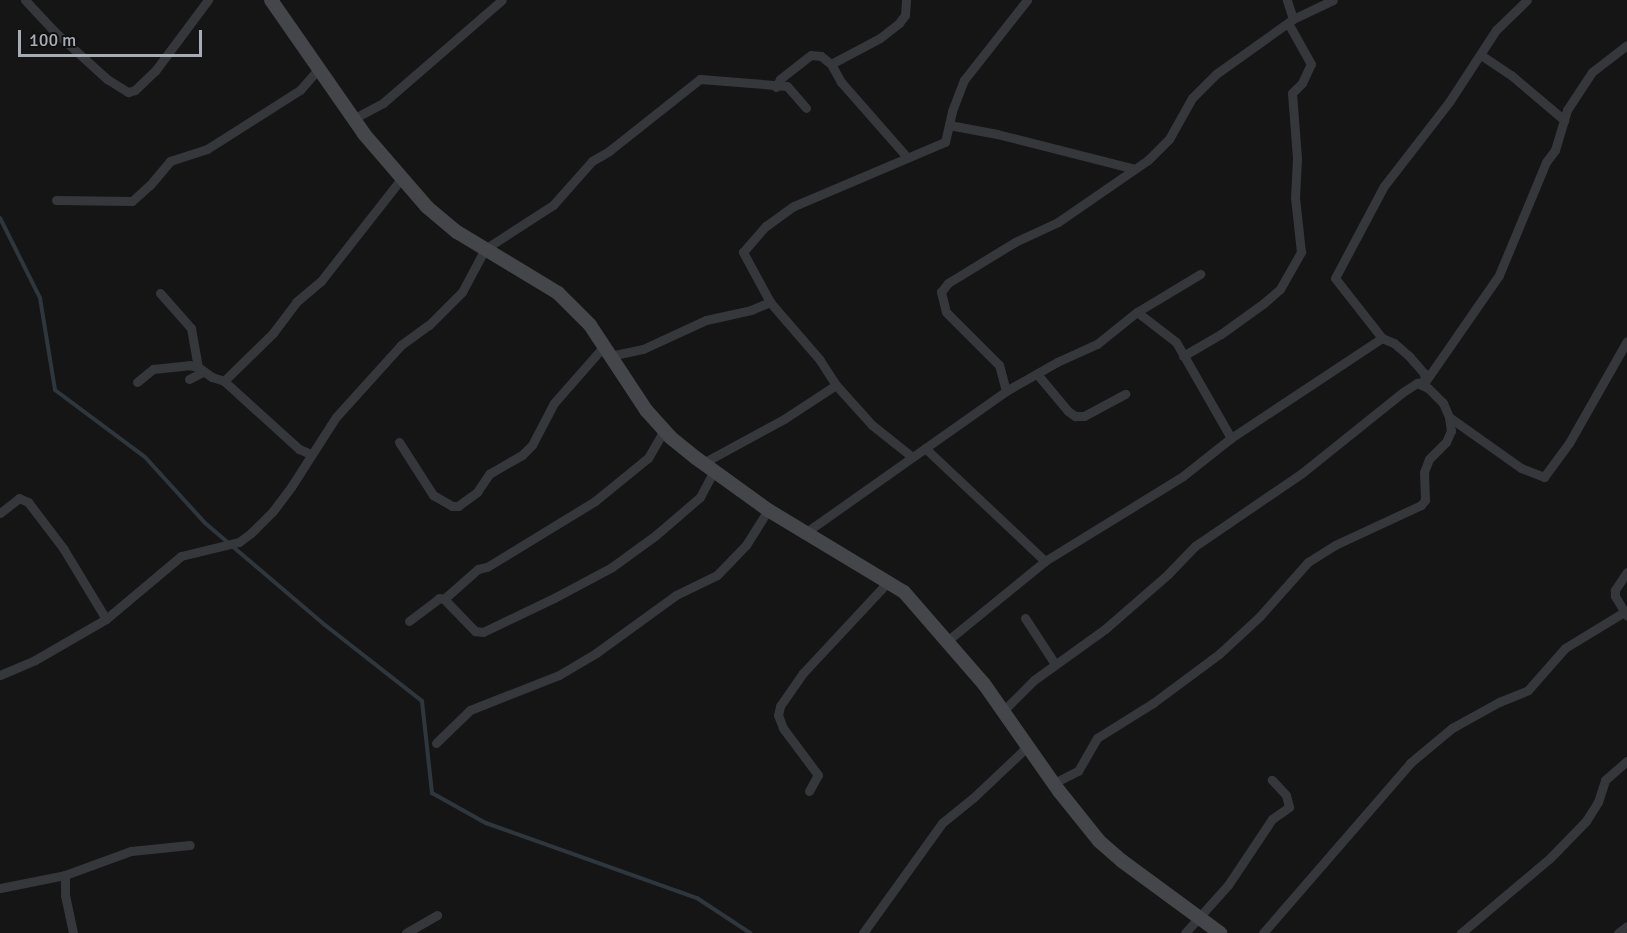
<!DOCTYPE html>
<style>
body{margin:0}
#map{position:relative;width:1627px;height:933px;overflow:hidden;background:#151516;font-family:Signika,sans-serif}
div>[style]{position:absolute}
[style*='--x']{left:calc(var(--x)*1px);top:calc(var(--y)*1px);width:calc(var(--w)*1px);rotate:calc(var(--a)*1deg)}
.stream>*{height:4px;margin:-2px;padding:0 2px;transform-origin:2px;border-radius:2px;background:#2f373d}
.street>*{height:9px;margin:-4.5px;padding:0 4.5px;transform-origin:4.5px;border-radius:4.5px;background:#36373b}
.secondary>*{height:14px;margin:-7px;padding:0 7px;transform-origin:7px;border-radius:7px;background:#44464a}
span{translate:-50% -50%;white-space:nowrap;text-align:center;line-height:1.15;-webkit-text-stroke:6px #101011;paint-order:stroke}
.scale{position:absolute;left:18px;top:30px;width:184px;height:27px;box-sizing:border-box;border:3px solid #a8acb5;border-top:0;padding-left:8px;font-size:18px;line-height:21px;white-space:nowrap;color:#a8acb5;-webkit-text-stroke:4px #101011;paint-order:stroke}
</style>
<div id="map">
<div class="stream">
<i style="--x:0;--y:218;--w:89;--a:63.4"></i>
<i style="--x:40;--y:298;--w:93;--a:80.7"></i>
<i style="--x:55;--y:390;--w:112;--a:36.7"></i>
<i style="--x:145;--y:457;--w:89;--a:47.7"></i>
<i style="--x:205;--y:523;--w:157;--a:40.4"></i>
<i style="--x:325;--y:625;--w:123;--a:38.1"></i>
<i style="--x:422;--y:701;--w:93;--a:83.8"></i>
<i style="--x:432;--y:793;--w:62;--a:29.1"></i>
<i style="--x:486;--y:823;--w:224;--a:19.6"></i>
<i style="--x:697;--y:898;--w:64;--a:33.4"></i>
</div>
<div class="street">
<i style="--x:25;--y:0;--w:42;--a:46.9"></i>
<i style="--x:54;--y:31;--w:72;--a:42.2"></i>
<i style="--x:107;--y:79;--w:25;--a:32"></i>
<i style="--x:128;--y:92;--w:7;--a:-16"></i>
<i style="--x:135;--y:90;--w:28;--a:-44"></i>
<i style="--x:155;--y:71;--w:89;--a:-53.3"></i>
<i style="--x:1293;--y:19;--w:44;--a:-25.4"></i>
<i style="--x:1481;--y:55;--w:36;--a:34"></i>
<i style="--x:1511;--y:75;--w:70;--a:40.3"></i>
<i style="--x:831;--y:64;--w:55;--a:-28"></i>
<i style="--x:880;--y:38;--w:24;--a:-38"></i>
<i style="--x:899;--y:23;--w:10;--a:-53"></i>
<i style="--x:905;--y:15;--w:15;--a:-86"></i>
<i style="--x:776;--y:87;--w:9;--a:-63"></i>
<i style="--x:780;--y:79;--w:39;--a:-38"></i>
<i style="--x:811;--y:55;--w:10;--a:6"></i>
<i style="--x:821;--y:56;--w:13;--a:39"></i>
<i style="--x:831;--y:64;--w:21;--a:61"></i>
<i style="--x:841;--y:82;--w:100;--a:48.7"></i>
<i style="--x:353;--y:119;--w:34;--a:-28"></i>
<i style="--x:383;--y:103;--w:157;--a:-40.9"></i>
<i style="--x:949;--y:125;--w:49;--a:10.6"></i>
<i style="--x:997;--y:134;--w:142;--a:14.2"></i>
<i style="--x:56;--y:200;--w:76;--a:0.8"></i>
<i style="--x:132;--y:201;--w:24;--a:-42"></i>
<i style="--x:150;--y:185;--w:31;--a:-50"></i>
<i style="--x:170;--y:161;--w:39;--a:-18"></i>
<i style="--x:207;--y:149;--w:110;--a:-32.4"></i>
<i style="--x:300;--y:90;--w:28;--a:-49"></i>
<i style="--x:160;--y:293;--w:47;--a:48.5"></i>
<i style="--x:191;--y:328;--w:40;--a:80"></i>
<i style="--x:1137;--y:312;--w:49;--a:37.6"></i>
<i style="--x:1176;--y:342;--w:111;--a:60.2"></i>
<i style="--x:1382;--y:338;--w:76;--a:-128.1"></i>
<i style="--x:1335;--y:278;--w:104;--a:-62"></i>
<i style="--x:1384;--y:186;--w:106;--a:-52.3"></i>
<i style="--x:1449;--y:102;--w:86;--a:-56.9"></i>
<i style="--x:1496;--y:30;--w:43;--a:-44.1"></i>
<i style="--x:610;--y:356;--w:34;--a:-12"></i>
<i style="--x:643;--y:349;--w:69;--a:-24.7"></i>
<i style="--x:706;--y:320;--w:46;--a:-12.5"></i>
<i style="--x:751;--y:310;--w:21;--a:-23"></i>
<i style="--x:1183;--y:356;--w:44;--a:-30.1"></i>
<i style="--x:1221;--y:334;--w:53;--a:-35.8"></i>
<i style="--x:1264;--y:303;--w:21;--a:-41"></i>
<i style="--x:1280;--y:289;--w:43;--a:-60.4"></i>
<i style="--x:1301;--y:252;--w:54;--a:-96.3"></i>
<i style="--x:1295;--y:198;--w:40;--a:-87.1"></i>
<i style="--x:1297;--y:158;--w:65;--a:-94.4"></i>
<i style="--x:1292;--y:93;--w:14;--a:-45"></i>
<i style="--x:1302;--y:83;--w:21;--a:-65"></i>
<i style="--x:1311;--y:64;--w:47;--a:-119.3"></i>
<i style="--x:1037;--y:374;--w:48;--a:50"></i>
<i style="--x:1068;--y:411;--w:9;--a:36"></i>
<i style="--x:1075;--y:416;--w:9;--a:0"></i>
<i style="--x:1084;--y:416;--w:47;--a:-28.2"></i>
<i style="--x:189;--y:379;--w:16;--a:-27"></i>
<i style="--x:224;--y:381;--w:69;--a:-44.4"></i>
<i style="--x:273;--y:333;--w:39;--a:-53"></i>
<i style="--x:296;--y:302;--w:33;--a:-40"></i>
<i style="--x:321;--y:281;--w:130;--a:-51.9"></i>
<i style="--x:137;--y:382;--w:21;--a:-39"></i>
<i style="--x:153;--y:369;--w:36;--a:-6"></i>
<i style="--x:189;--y:365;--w:9;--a:13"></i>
<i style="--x:198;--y:367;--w:17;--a:36"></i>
<i style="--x:212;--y:377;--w:13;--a:18"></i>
<i style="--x:224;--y:381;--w:101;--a:42.2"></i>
<i style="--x:299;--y:449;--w:13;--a:23"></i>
<i style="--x:1006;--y:391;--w:27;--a:-105"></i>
<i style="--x:999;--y:365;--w:75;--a:-135"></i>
<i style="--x:946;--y:312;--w:21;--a:-104"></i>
<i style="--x:941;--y:292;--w:11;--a:-52"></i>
<i style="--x:948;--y:283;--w:79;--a:-31.5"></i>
<i style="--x:1015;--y:242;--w:47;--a:-24.9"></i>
<i style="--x:1058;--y:222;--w:109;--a:-34.6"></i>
<i style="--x:1148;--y:160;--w:30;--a:-45"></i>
<i style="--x:1169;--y:139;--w:47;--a:-60.7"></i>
<i style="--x:1192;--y:98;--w:34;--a:-45"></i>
<i style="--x:1216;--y:74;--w:95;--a:-35.5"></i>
<i style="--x:1293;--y:19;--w:20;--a:-108"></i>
<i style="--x:1449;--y:417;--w:88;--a:35.3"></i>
<i style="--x:1521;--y:468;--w:25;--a:21"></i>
<i style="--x:1544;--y:477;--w:42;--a:-53.7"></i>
<i style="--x:1569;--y:443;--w:117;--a:-60.4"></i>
<i style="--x:399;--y:442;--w:63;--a:57.3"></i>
<i style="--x:433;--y:495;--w:22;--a:30"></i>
<i style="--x:452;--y:506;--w:6;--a:0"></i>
<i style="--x:458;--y:506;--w:24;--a:-36"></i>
<i style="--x:477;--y:492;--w:22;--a:-56"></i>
<i style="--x:489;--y:474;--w:38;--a:-30"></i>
<i style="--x:522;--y:455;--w:14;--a:-45"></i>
<i style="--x:532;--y:445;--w:47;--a:-62.4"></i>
<i style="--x:554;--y:403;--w:76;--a:-48.7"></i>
<i style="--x:925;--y:448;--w:165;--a:43.3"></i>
<i style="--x:911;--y:456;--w:50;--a:-141.5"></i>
<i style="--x:872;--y:425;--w:54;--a:-132"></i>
<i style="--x:836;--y:385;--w:30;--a:-123"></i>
<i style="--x:820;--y:360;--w:77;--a:-130.8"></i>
<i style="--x:770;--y:302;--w:57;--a:-118.4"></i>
<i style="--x:743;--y:252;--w:35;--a:-49"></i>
<i style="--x:766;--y:226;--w:34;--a:-36"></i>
<i style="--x:794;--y:206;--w:164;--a:-23"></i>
<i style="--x:945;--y:142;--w:32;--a:-77"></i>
<i style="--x:952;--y:111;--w:33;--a:-69"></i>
<i style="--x:964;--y:80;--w:102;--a:-51.8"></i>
<i style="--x:703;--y:463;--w:92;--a:-28.5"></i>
<i style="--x:784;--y:419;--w:62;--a:-33.2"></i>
<i style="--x:0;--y:513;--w:24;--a:-38"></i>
<i style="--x:19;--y:498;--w:10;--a:24"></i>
<i style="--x:28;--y:502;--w:58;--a:52.7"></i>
<i style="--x:63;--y:548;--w:83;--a:58.8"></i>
<i style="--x:805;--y:533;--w:246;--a:-35.2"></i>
<i style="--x:1006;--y:391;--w:59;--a:-29.6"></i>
<i style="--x:1057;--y:362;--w:44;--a:-24.2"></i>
<i style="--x:1097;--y:344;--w:51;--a:-38.7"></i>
<i style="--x:1137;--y:312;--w:74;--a:-31.1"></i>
<i style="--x:1627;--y:572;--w:22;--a:124"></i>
<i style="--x:1615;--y:590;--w:6;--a:90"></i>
<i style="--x:1615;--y:596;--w:23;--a:59"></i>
<i style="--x:444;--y:599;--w:45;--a:-41.4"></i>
<i style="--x:478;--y:569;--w:9;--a:-13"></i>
<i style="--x:487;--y:567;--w:127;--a:-31.4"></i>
<i style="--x:595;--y:501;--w:68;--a:-39.1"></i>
<i style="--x:648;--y:458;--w:32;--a:-60"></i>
<i style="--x:1025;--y:618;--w:55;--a:56.9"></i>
<i style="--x:409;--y:621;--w:38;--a:-37"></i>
<i style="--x:439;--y:598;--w:5;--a:11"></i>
<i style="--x:444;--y:599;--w:45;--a:45.9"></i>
<i style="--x:475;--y:631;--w:8;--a:7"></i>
<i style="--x:483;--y:632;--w:79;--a:-25.6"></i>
<i style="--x:554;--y:598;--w:66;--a:-28.1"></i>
<i style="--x:612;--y:567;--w:54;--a:-36"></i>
<i style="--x:656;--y:535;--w:58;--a:-40.8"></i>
<i style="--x:700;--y:497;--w:30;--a:-62"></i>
<i style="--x:947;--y:641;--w:127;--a:-39.2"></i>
<i style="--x:1045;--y:561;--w:162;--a:-31.6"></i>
<i style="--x:1183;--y:476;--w:61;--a:-38.4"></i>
<i style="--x:1231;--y:438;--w:181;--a:-33.5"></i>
<i style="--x:1382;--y:338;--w:13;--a:23"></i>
<i style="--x:1394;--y:343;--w:20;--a:41"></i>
<i style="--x:1409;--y:356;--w:23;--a:49"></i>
<i style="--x:1424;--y:373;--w:9;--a:84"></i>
<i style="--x:0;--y:675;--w:38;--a:-23"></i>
<i style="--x:35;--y:660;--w:82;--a:-30"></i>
<i style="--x:106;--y:619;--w:98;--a:-40"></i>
<i style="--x:181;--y:556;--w:60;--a:-13.6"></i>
<i style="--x:239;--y:542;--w:15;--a:-37"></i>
<i style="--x:251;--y:533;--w:31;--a:-45"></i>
<i style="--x:273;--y:511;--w:30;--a:-53"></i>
<i style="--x:291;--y:487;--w:83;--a:-57.3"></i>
<i style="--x:336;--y:417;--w:97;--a:-47.9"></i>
<i style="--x:401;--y:345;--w:34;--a:-36"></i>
<i style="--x:429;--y:325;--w:47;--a:-45"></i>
<i style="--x:462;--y:292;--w:49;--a:-61.9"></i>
<i style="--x:485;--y:249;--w:81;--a:-32.9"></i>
<i style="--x:553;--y:205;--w:59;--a:-48.4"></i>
<i style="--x:592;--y:161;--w:20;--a:-30"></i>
<i style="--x:609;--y:151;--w:116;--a:-38.4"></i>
<i style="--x:700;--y:79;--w:87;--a:4.6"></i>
<i style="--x:787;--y:86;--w:29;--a:49"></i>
<i style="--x:1003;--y:711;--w:44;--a:-45"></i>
<i style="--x:1034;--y:680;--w:87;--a:-35.7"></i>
<i style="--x:1105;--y:629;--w:84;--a:-41.1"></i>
<i style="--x:1168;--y:574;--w:39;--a:-46"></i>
<i style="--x:1195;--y:546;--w:130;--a:-34.3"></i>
<i style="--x:1302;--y:473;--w:129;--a:-38.7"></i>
<i style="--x:1403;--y:392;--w:17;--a:-33"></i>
<i style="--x:1417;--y:383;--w:8;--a:-7"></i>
<i style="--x:1425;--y:382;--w:130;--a:-55.3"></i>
<i style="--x:1499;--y:275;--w:122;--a:-67.4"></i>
<i style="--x:1546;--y:162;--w:15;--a:-53"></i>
<i style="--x:1555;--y:150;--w:42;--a:-73.3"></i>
<i style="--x:1567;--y:110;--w:45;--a:-56.7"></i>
<i style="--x:1592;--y:72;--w:44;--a:-37.6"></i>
<i style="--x:436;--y:743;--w:47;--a:-44.1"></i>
<i style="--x:470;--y:710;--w:96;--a:-21.5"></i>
<i style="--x:559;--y:675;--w:43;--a:-30.7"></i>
<i style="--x:596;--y:653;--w:99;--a:-35.9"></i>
<i style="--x:676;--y:595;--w:46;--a:-26"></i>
<i style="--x:717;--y:575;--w:42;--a:-46"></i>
<i style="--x:746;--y:545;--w:41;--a:-57.8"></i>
<i style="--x:1054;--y:783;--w:27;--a:-27"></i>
<i style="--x:1078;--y:771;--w:38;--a:-60"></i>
<i style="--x:1097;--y:738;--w:66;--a:-32"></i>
<i style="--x:1153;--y:703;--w:82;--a:-36.6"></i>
<i style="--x:1219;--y:654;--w:56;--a:-42.8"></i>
<i style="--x:1260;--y:616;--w:72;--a:-48.4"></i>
<i style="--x:1308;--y:562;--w:32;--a:-32"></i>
<i style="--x:1335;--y:545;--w:95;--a:-24.9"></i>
<i style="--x:1421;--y:505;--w:6;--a:-51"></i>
<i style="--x:1425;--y:500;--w:28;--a:-92"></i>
<i style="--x:1424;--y:472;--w:14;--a:-69"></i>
<i style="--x:1429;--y:459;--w:24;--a:-45"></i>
<i style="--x:1446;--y:442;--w:12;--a:-66"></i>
<i style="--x:1451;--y:431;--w:14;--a:-98"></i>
<i style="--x:1449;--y:417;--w:15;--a:-113"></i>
<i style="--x:1443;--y:403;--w:21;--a:-135"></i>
<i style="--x:1428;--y:388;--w:12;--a:-156"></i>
<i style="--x:809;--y:791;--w:18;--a:-61"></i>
<i style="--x:818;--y:775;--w:59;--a:-126.7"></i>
<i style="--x:783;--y:728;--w:14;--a:-111"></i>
<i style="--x:778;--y:715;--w:9;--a:-77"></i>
<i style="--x:780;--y:706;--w:40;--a:-55.1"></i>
<i style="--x:803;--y:673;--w:125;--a:-47"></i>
<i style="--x:65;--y:875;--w:20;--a:90"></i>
<i style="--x:65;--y:895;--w:39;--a:78"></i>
<i style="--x:0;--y:888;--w:66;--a:-11.3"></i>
<i style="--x:65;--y:875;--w:70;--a:-20"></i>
<i style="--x:131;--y:851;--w:59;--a:-5.8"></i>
<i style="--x:406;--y:933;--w:36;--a:-30"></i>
<i style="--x:863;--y:933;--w:135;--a:-54.3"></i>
<i style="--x:942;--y:823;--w:40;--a:-39"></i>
<i style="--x:973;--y:798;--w:76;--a:-43.4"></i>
<i style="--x:1185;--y:933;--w:64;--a:-48.1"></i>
<i style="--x:1228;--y:885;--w:79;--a:-56.3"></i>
<i style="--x:1272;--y:819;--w:21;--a:-35"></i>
<i style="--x:1289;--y:807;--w:12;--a:-104"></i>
<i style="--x:1286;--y:795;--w:21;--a:-133"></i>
<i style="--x:1263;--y:933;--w:225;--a:-49.1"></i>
<i style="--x:1410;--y:763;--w:55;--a:-39.8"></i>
<i style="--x:1452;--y:728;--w:54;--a:-29"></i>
<i style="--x:1499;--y:702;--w:31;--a:-22"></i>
<i style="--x:1528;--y:690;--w:56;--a:-48.6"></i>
<i style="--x:1565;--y:648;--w:69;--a:-31.4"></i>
<i style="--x:1461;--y:933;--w:115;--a:-40.1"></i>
<i style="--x:1549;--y:859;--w:53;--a:-45.8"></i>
<i style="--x:1586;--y:821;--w:22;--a:-58"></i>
<i style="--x:1598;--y:802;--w:23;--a:-72"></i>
<i style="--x:1605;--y:780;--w:29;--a:-41"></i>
<i style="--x:1618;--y:933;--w:11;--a:-38"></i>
</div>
<div class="secondary">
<i style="--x:271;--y:0;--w:163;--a:55.2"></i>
<i style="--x:364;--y:134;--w:96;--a:49.2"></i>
<i style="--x:427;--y:207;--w:39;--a:40"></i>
<i style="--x:457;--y:232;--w:118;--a:31.1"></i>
<i style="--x:558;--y:293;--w:45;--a:45"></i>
<i style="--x:590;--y:325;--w:102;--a:56.6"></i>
<i style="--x:646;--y:410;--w:36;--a:48"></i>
<i style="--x:670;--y:437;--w:33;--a:39"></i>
<i style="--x:696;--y:458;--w:89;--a:35.8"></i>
<i style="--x:768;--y:510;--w:159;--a:31.1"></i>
<i style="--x:904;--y:592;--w:122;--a:49"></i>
<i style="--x:984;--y:684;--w:131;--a:55"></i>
<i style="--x:1059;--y:791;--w:64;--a:51.3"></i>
<i style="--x:1099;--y:841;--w:30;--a:41"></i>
<i style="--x:1122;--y:861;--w:122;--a:36.3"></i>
</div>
<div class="scale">100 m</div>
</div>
